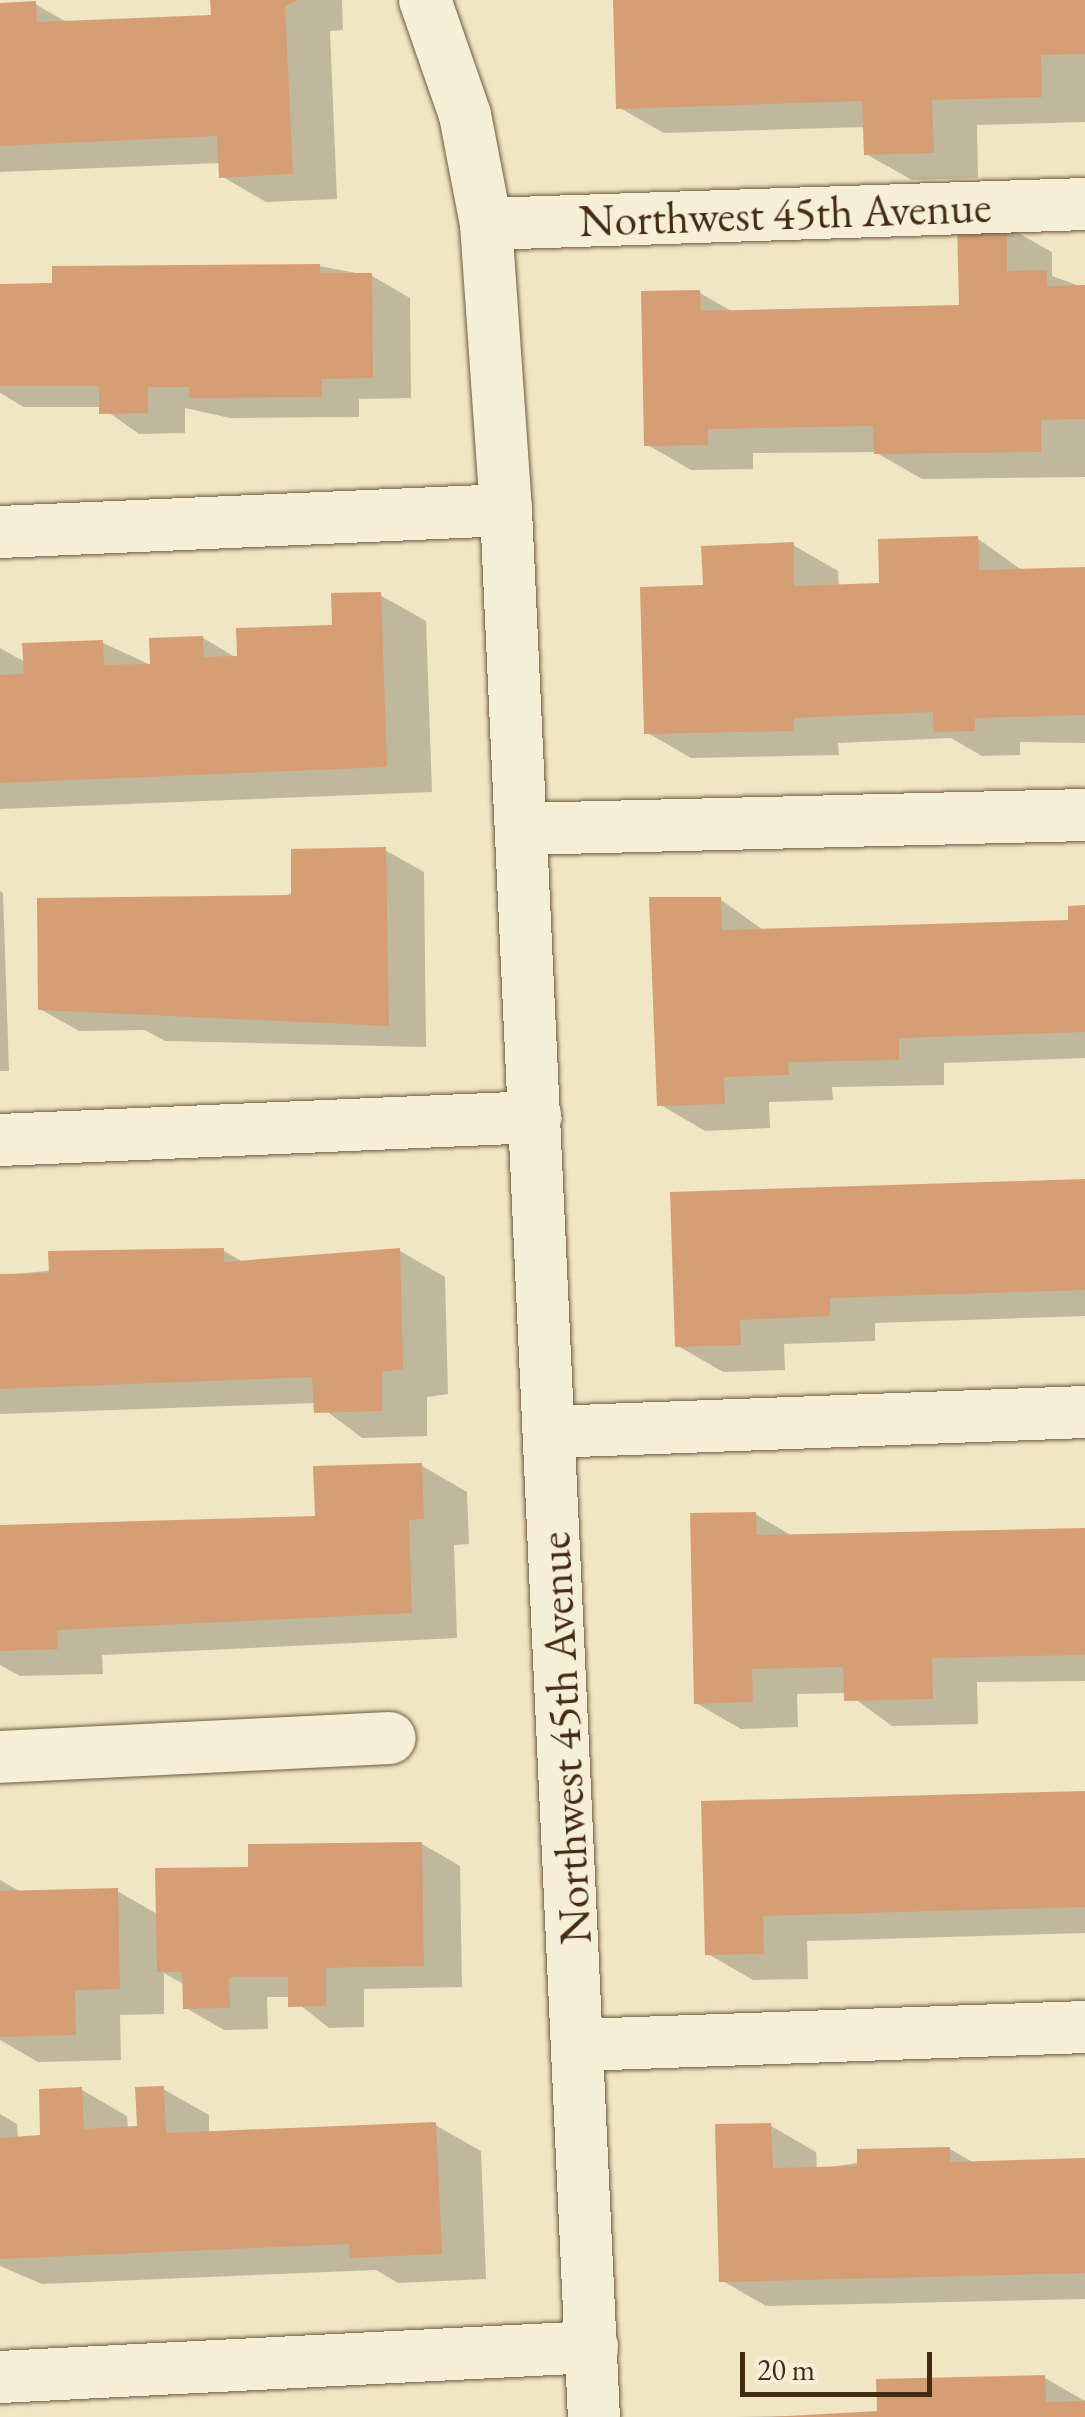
<!DOCTYPE html>
<style>
body{margin:0}
#map{position:relative;width:1085px;height:2417px;overflow:hidden;background:#f1e6c3;font-family:"EB Garamond",serif}
div>[style]{position:absolute}
[style*='--x']{left:calc(var(--x)*1px);top:calc(var(--y)*1px);width:calc(var(--w)*1px);rotate:calc(var(--a)*1deg)}
.shadow>*{inset:0;background:#0003}
.building>*{inset:0;background:#d69e74}
.roads{filter:drop-shadow(0 0 2px #6f5a3f) drop-shadow(0 0 2px #6f5a3f)}
.minor>*{height:52px;margin:-26px;padding:0 26px;transform-origin:26px;border-radius:26px;background:#f6efd8}
span{translate:-50% -50%;white-space:nowrap;text-align:center;line-height:1.15;-webkit-text-stroke:9px #f6efd8;paint-order:stroke}
.street-label{font-size:45px;color:#442b13}
.scale{position:absolute;left:740px;top:2352px;width:192px;height:45px;box-sizing:border-box;border:5px solid #442b13;border-top:0;padding-left:12px;font-size:30px;line-height:35px;white-space:nowrap;color:#442b13;-webkit-text-stroke:8px #f6efd8;paint-order:stroke}
</style>
<div id="map">
<div class="shadow">
<i style="clip-path:polygon(213px 0,342px 0,343px 30px,330px 31px,337px 199px,266px 202px,221px 176px,220px 163px,0 172px,0 5px,35px 4px,70px 24px,214px 17px)"></i>
<i style="clip-path:polygon(615px 0,1085px 0,1085px 122px,977px 125px,978px 178px,912px 180px,866px 154px,865px 127px,664px 133px,618px 107px)"></i>
<i style="clip-path:polygon(1006px 226px,1052px 252px,1052px 276px,1085px 288px,1085px 477px,922px 479px,875px 452px,753px 453px,753px 469px,691px 470px,646px 444px,700px 293px,733px 312px,961px 308px)"></i>
<i style="clip-path:polygon(319px 266px,372px 276px,410px 298px,411px 398px,359px 399px,359px 417px,230px 418px,185px 408px,185px 433px,139px 434px,101px 407px,24px 407px,0 393px,0 286px)"></i>
<i style="clip-path:polygon(977px 538px,1023px 571px,1085px 569px,1085px 743px,1020px 742px,1020px 755px,982px 756px,951px 738px,838px 743px,839px 755px,691px 758px,646px 732px,706px 587px,793px 545px,838px 571px,839px 587px,882px 585px)"></i>
<i style="clip-path:polygon(380px 595px,426px 621px,432px 792px,0 809px,0 648px,25px 662px,103px 643px,153px 666px,203px 638px,240px 660px,335px 628px)"></i>
<i style="clip-path:polygon(385px 850px,424px 872px,426px 1047px,165px 1041px,145px 1030px,79px 1031px,40px 1009px)"></i>
<i style="clip-path:polygon(0 891px,3px 893px,9px 1071px,0 1071px)"></i>
<i style="clip-path:polygon(721px 900px,766px 932px,1071px 922px,1085px 908px,1085px 1058px,944px 1063px,944px 1085px,832px 1087px,833px 1100px,769px 1102px,770px 1128px,705px 1131px,659px 1104px)"></i>
<i style="clip-path:polygon(1085px 1181px,1085px 1316px,875px 1323px,875px 1341px,784px 1344px,785px 1370px,723px 1372px,678px 1346px,673px 1194px)"></i>
<i style="clip-path:polygon(224px 1251px,245px 1263px,400px 1251px,445px 1277px,448px 1394px,427px 1397px,427px 1436px,362px 1438px,316px 1403px,0 1414px,0 1276px)"></i>
<i style="clip-path:polygon(422px 1466px,467px 1492px,469px 1544px,454px 1545px,457px 1638px,102px 1655px,103px 1674px,20px 1676px,0 1665px,0 1528px,317px 1519px)"></i>
<i style="clip-path:polygon(755px 1514px,794px 1537px,1085px 1531px,1085px 1681px,977px 1682px,978px 1724px,892px 1726px,847px 1693px,797px 1694px,798px 1727px,741px 1729px,696px 1703px)"></i>
<i style="clip-path:polygon(1085px 1793px,1085px 1933px,807px 1941px,808px 1979px,753px 1980px,708px 1954px,704px 1804px)"></i>
<i style="clip-path:polygon(422px 1844px,460px 1866px,462px 1987px,364px 1989px,364px 2027px,329px 2028px,290px 1997px,267px 1997px,268px 2029px,224px 2030px,186px 2008px,185px 1985px,164px 1973px,164px 2014px,120px 2015px,121px 2060px,38px 2062px,0 2040px,0 1880px,23px 1893px,117px 1891px,159px 1915px,251px 1870px)"></i>
<i style="clip-path:polygon(163px 2089px,209px 2115px,209px 2134px,435px 2125px,481px 2151px,486px 2279px,398px 2283px,376px 2270px,42px 2284px,0 2266px,0 2114px,17px 2124px,18px 2139px,42px 2137px,82px 2090px,127px 2116px,128px 2129px,140px 2129px)"></i>
<i style="clip-path:polygon(771px 2126px,816px 2152px,817px 2169px,950px 2149px,974px 2163px,1085px 2161px,1085px 2299px,766px 2306px,721px 2280px)"></i>
<i style="clip-path:polygon(1045px 2378px,1085px 2401px,1085px 2417px,734px 2417px,880px 2414px)"></i>
</div>
<div class="building">
<i style="clip-path:polygon(210px 0,298px 0,285px 6px,293px 174px,219px 178px,217px 136px,0 146px,0 3px,36px 1px,37px 22px,211px 15px)"></i>
<i style="clip-path:polygon(613px 0,1085px 0,1085px 54px,1041px 55px,1042px 97px,932px 100px,934px 153px,864px 155px,862px 101px,616px 109px)"></i>
<i style="clip-path:polygon(1007px 223px,1007px 271px,1047px 270px,1047px 286px,1085px 285px,1085px 419px,1041px 420px,1041px 452px,874px 454px,873px 426px,708px 429px,708px 445px,644px 446px,641px 291px,700px 290px,701px 311px,959px 305px,957px 224px)"></i>
<i style="clip-path:polygon(320px 264px,320px 273px,372px 273px,373px 378px,322px 379px,322px 397px,189px 398px,189px 387px,148px 387px,148px 413px,99px 414px,99px 386px,0 386px,0 284px,52px 283px,52px 266px)"></i>
<i style="clip-path:polygon(978px 536px,979px 570px,1085px 567px,1085px 715px,975px 718px,975px 731px,934px 732px,933px 712px,794px 718px,794px 731px,644px 734px,640px 587px,703px 585px,701px 546px,794px 542px,794px 586px,879px 583px,878px 539px)"></i>
<i style="clip-path:polygon(381px 592px,387px 767px,0 783px,0 675px,24px 674px,22px 643px,103px 640px,104px 665px,150px 664px,149px 638px,203px 636px,204px 657px,237px 656px,236px 628px,332px 625px,331px 593px)"></i>
<i style="clip-path:polygon(386px 847px,389px 1026px,38px 1010px,37px 898px,291px 895px,291px 849px)"></i>
<i style="clip-path:polygon(649px 897px,721px 897px,722px 930px,1068px 920px,1068px 906px,1085px 905px,1085px 1032px,899px 1038px,899px 1060px,788px 1062px,789px 1075px,724px 1077px,725px 1104px,657px 1106px)"></i>
<i style="clip-path:polygon(1085px 1179px,1085px 1290px,830px 1298px,830px 1316px,740px 1320px,741px 1345px,675px 1347px,670px 1192px)"></i>
<i style="clip-path:polygon(224px 1248px,224px 1262px,400px 1248px,403px 1369px,382px 1372px,382px 1411px,314px 1413px,312px 1377px,0 1389px,0 1274px,49px 1273px,48px 1251px)"></i>
<i style="clip-path:polygon(422px 1463px,424px 1519px,409px 1520px,412px 1613px,57px 1630px,58px 1649px,0 1651px,0 1525px,315px 1516px,313px 1466px)"></i>
<i style="clip-path:polygon(756px 1512px,757px 1535px,1085px 1528px,1085px 1655px,932px 1658px,933px 1699px,844px 1701px,843px 1667px,752px 1669px,753px 1702px,694px 1704px,690px 1513px)"></i>
<i style="clip-path:polygon(1085px 1791px,1085px 1907px,763px 1916px,764px 1954px,705px 1955px,701px 1801px)"></i>
<i style="clip-path:polygon(422px 1842px,424px 1966px,326px 1968px,326px 2006px,288px 2007px,288px 1977px,229px 1977px,230px 2008px,183px 2009px,182px 1972px,157px 1972px,155px 1868px,248px 1867px,248px 1844px)"></i>
<i style="clip-path:polygon(118px 1888px,120px 1989px,75px 1990px,76px 2035px,0 2037px,0 1891px)"></i>
<i style="clip-path:polygon(164px 2086px,166px 2133px,436px 2122px,442px 2254px,350px 2258px,349px 2244px,0 2259px,0 2138px,40px 2135px,39px 2089px,82px 2087px,84px 2129px,137px 2126px,135px 2087px)"></i>
<i style="clip-path:polygon(771px 2123px,773px 2168px,857px 2166px,857px 2149px,950px 2147px,950px 2162px,1085px 2158px,1085px 2273px,719px 2282px,715px 2124px)"></i>
<i style="clip-path:polygon(1045px 2375px,1046px 2402px,1085px 2401px,1085px 2417px,771px 2417px,877px 2411px,876px 2379px)"></i>
</div>
<div class="roads">
<div class="minor">
<i style="--x:425;--y:0;--w:122;--a:70.8"></i>
<i style="--x:465;--y:115;--w:111;--a:79.1"></i>
<i style="--x:486;--y:224;--w:287;--a:86"></i>
<i style="--x:506;--y:510;--w:1909;--a:87.36"></i>
<i style="--x:486;--y:224;--w:599;--a:-1.91"></i>
<i style="--x:0;--y:532;--w:506;--a:-2.49"></i>
<i style="--x:521;--y:829;--w:564;--a:-1.42"></i>
<i style="--x:0;--y:1140;--w:536;--a:-2.46"></i>
<i style="--x:550;--y:1432;--w:535;--a:-2.14"></i>
<i style="--x:0;--y:1757;--w:390;--a:-2.8"></i>
<i style="--x:580;--y:2045;--w:505;--a:-2.04"></i>
<i style="--x:0;--y:2377;--w:593;--a:-2.9"></i>
</div>
</div>
<div class="street-label">
<span style="left:785px;top:214px;rotate:-2deg">Northwest 45th Avenue</span>
<span style="left:565px;top:1738px;rotate:-93deg">Northwest 45th Avenue</span>
</div>
<div class="scale">20 m</div>
</div>
